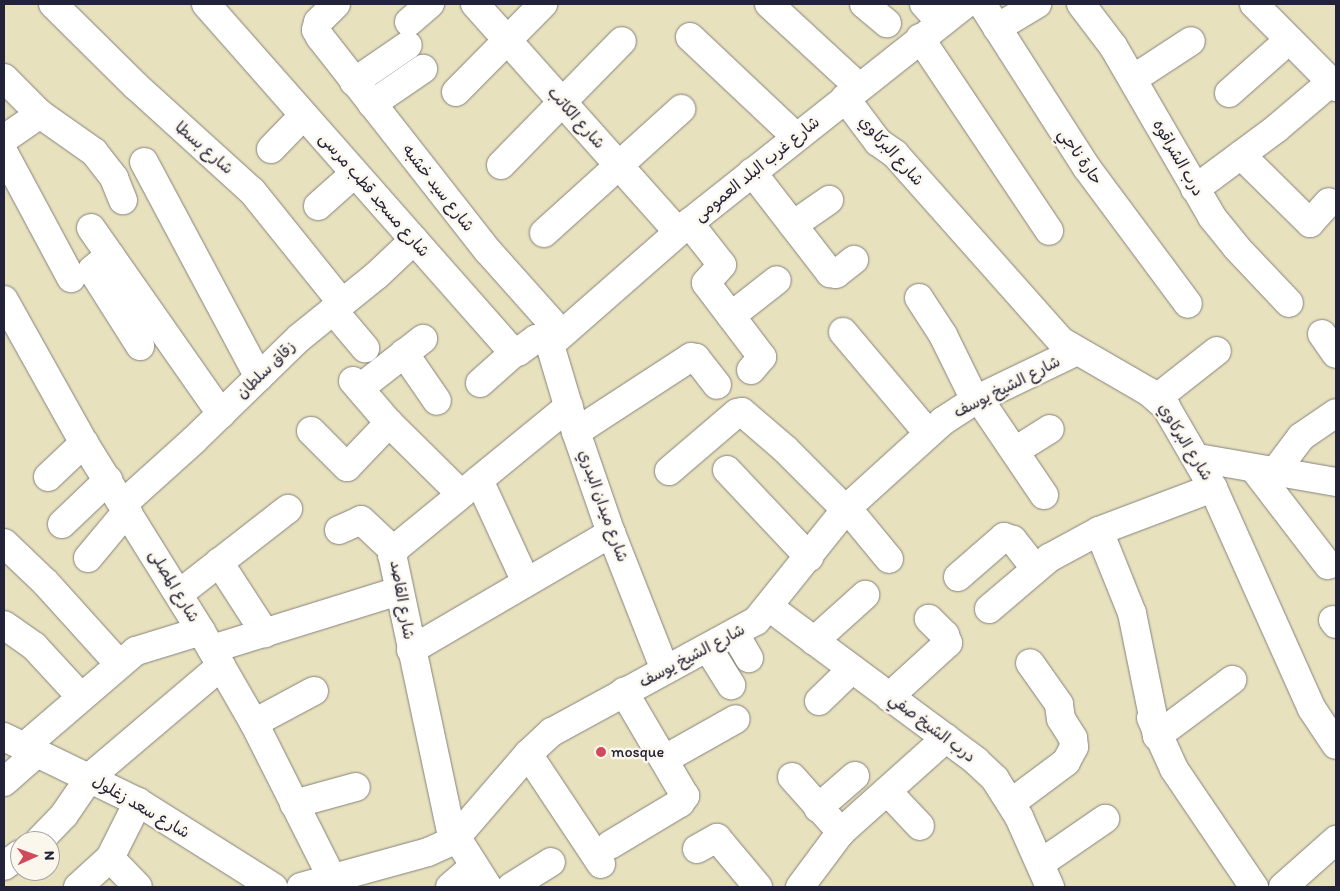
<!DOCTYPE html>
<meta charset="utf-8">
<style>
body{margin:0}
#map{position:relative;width:1340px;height:891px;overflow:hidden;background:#e8e1be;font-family:Itim,"Playpen Sans Arabic",sans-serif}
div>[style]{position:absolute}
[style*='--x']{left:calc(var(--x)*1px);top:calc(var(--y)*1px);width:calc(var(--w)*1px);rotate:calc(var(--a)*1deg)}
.roads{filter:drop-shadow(0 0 1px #85827c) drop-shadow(0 0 1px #85827c)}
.minor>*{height:28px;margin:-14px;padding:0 14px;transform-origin:14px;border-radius:14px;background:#fff}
.dots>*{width:14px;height:14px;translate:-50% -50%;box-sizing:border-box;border:2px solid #fbf7ec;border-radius:50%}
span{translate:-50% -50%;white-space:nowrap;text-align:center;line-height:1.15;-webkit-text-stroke:5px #fbf7ec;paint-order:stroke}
.street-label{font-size:16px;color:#22223b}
.poi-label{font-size:16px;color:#22223b}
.left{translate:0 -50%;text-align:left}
.frame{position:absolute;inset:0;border:5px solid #22223b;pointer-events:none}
.north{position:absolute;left:10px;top:831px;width:50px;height:50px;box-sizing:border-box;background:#fbf7ec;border:1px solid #a4a2a5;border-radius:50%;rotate:88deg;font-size:14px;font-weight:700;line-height:20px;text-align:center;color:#22223b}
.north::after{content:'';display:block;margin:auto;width:18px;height:22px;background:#d1495b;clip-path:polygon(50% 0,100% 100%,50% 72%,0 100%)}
</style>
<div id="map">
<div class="roads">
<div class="minor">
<i style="--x:53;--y:4;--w:117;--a:44.7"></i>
<i style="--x:136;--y:86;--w:156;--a:42.2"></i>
<i style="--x:252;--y:191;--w:144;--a:51.2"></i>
<i style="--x:206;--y:4;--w:463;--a:48.6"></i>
<i style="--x:512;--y:351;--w:6;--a:9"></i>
<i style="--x:518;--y:352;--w:22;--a:-36"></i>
<i style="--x:536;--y:339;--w:19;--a:0"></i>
<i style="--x:336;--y:4;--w:25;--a:135"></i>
<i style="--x:318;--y:22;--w:8;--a:104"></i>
<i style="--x:316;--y:30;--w:8;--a:60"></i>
<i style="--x:320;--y:37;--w:272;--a:51.9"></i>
<i style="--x:488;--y:251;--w:110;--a:48.3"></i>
<i style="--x:475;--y:4;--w:305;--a:48.3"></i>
<i style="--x:769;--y:4;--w:122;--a:42.7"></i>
<i style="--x:864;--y:4;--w:30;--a:40"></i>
<i style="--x:924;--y:4;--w:24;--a:48"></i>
<i style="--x:982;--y:4;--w:195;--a:57.4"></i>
<i style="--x:1087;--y:168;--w:169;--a:53.4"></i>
<i style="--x:1081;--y:4;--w:53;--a:52.7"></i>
<i style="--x:1113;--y:46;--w:198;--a:59.9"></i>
<i style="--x:1212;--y:217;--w:38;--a:51"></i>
<i style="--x:1236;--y:247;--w:77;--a:46.6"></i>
<i style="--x:1254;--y:4;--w:117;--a:45.3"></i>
<i style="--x:409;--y:22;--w:28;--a:-41"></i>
<i style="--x:997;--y:28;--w:47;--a:-31"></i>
<i style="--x:690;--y:37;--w:146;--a:43.3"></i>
<i style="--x:920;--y:38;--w:232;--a:56.2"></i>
<i style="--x:4;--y:78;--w:51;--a:45"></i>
<i style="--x:40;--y:114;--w:66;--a:35.1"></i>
<i style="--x:94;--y:152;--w:33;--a:52"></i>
<i style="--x:114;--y:178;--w:24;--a:68"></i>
<i style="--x:1133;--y:79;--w:69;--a:-33.2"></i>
<i style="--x:354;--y:82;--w:65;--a:-34.4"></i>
<i style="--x:456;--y:92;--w:124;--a:-45.3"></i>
<i style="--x:1229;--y:93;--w:80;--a:-41.5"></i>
<i style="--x:845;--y:98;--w:55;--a:53.1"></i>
<i style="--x:878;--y:142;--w:21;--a:35"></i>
<i style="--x:895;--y:154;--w:250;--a:48.4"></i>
<i style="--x:1061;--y:341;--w:102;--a:30.1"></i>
<i style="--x:1149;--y:392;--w:23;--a:41"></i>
<i style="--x:1166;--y:407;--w:94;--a:59.9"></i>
<i style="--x:1213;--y:488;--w:242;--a:65.9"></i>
<i style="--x:1312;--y:709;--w:43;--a:56.3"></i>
<i style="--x:372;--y:104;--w:62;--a:-34.5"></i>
<i style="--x:4;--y:139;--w:44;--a:-34.8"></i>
<i style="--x:271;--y:149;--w:47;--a:-45.9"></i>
<i style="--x:4;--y:153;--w:142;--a:61.8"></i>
<i style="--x:1241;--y:155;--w:97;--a:44.6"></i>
<i style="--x:1310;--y:223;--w:28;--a:-48"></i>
<i style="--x:144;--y:162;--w:244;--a:61.9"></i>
<i style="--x:501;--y:165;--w:173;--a:-45.7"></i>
<i style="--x:752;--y:172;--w:128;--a:52.3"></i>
<i style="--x:830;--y:273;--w:6;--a:9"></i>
<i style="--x:836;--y:274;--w:23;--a:-38"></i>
<i style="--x:1195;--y:189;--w:102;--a:-36.6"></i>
<i style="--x:1277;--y:128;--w:71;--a:-40.4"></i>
<i style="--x:318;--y:206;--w:48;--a:-41.6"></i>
<i style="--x:689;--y:223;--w:53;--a:51.8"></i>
<i style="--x:722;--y:265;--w:24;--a:132"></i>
<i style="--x:706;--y:283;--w:93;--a:52.9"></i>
<i style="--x:762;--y:357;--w:17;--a:130"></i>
<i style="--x:793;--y:225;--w:44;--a:-34.8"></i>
<i style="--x:91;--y:228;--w:227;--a:55"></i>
<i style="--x:544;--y:233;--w:185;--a:-42.1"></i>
<i style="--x:110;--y:255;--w:23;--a:140"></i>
<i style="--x:92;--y:270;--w:90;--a:57.7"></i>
<i style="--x:919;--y:298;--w:44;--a:57"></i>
<i style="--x:943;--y:335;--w:72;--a:63.8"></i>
<i style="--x:4;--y:300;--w:164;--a:60.8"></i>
<i style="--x:84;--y:443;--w:221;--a:58.1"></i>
<i style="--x:201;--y:631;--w:106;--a:60.1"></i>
<i style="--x:254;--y:723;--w:174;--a:63.3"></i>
<i style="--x:333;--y:310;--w:50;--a:49.9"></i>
<i style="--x:731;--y:316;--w:58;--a:-38"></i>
<i style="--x:843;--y:332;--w:132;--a:49.9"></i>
<i style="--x:1322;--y:334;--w:24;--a:55"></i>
<i style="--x:404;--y:353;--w:58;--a:55.5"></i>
<i style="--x:353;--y:381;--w:55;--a:49.4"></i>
<i style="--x:389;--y:423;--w:101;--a:44.6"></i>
<i style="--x:480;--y:383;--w:47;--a:-41.5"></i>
<i style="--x:360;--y:388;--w:80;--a:-37.9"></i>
<i style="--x:1157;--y:398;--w:76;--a:-38.1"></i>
<i style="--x:979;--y:399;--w:116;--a:55.9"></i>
<i style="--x:311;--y:431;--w:51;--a:45"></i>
<i style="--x:347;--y:467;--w:61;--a:-46.3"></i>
<i style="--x:576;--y:432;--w:137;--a:-33.1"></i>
<i style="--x:691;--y:357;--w:5;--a:11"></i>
<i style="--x:696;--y:358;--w:34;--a:52"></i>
<i style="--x:1015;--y:451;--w:41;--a:-32.2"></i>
<i style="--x:1198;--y:458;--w:140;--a:9.9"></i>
<i style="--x:727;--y:470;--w:120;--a:46.7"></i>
<i style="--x:1255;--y:470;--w:120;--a:52.5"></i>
<i style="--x:669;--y:471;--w:89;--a:-40.5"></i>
<i style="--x:737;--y:413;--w:5;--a:-11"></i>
<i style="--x:742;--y:412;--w:57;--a:40.7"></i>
<i style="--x:785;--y:449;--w:86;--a:45"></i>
<i style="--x:1274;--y:473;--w:45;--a:-53.1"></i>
<i style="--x:1301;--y:437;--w:42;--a:-34.4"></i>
<i style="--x:48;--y:477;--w:50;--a:-43.4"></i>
<i style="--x:479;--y:480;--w:112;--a:65.3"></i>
<i style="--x:123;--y:504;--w:96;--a:-42"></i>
<i style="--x:194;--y:440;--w:146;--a:-44.2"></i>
<i style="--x:299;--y:338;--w:100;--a:-38.9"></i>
<i style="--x:377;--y:275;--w:51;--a:-43.4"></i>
<i style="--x:847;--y:508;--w:66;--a:50.5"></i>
<i style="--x:62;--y:524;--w:64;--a:-43.7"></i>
<i style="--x:339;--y:530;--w:24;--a:-24"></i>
<i style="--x:361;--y:520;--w:45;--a:43.2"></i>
<i style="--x:1099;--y:531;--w:88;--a:68.1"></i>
<i style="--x:1132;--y:613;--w:126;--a:78.5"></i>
<i style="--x:1157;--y:736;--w:94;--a:-36.7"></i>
<i style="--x:4;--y:543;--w:57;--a:43.6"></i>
<i style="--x:45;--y:582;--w:110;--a:47.9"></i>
<i style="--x:88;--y:558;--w:62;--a:-50.2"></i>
<i style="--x:219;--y:562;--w:85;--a:57.1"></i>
<i style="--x:958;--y:577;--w:61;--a:-41"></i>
<i style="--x:1004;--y:537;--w:9;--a:18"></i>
<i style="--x:1013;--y:540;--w:36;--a:52"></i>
<i style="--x:180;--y:593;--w:137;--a:-37.9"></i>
<i style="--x:769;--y:607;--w:258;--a:36.6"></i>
<i style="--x:976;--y:761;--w:26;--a:43"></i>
<i style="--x:995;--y:779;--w:45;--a:57.7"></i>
<i style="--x:1019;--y:817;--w:77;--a:66.1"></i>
<i style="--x:989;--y:609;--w:79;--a:-40.4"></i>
<i style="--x:1049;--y:558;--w:57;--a:-28.4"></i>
<i style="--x:1099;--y:531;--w:122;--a:-20.7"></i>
<i style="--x:1333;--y:620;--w:5;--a:53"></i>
<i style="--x:4;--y:625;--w:37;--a:35"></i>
<i style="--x:34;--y:646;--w:69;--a:47.3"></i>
<i style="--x:735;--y:634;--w:28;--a:60"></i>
<i style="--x:814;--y:641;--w:69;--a:-42"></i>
<i style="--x:708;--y:648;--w:44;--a:58.1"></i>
<i style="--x:212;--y:649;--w:195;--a:-17.3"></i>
<i style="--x:411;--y:650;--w:232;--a:-30.3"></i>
<i style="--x:665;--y:670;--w:147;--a:-111.5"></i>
<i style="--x:611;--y:533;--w:107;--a:-109.1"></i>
<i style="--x:576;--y:432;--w:88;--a:-106.6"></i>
<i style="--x:551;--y:348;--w:6;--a:-72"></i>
<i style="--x:553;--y:342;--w:181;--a:-41.2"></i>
<i style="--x:689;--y:223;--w:352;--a:-38.4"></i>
<i style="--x:889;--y:697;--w:80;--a:-42.5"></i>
<i style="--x:948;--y:643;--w:9;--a:-111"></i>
<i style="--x:945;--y:635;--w:23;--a:-135"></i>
<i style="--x:819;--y:701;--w:46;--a:-44.1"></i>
<i style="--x:1151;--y:718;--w:56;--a:65.7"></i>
<i style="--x:1174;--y:769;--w:143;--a:55.9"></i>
<i style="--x:254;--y:723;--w:68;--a:-28.1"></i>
<i style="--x:4;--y:737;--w:149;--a:25.9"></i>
<i style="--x:138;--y:802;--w:160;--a:32.2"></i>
<i style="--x:25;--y:746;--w:146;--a:-40.6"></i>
<i style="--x:136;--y:651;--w:68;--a:-17.1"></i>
<i style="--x:528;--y:754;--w:132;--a:56.4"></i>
<i style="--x:665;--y:759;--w:81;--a:-29.4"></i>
<i style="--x:792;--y:777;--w:74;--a:48.3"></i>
<i style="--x:4;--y:782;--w:45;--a:-41.4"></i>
<i style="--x:887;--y:791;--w:48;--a:46.7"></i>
<i style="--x:1011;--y:803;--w:69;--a:-36.7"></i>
<i style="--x:1066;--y:762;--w:17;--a:-62"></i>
<i style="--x:1074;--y:747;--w:9;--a:-96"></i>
<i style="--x:1073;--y:738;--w:22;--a:-122"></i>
<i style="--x:1061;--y:719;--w:15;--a:-98"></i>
<i style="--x:1059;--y:704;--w:50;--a:-125.3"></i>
<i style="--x:294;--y:804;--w:64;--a:-15.3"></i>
<i style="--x:818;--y:808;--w:49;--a:-40.9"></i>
<i style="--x:457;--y:838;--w:58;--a:57.7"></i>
<i style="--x:39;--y:841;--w:36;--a:-46"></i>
<i style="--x:64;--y:815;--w:46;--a:-55.6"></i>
<i style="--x:90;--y:777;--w:172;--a:-40.3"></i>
<i style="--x:453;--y:841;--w:292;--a:-102"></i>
<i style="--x:392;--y:555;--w:9;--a:-58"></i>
<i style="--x:397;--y:547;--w:222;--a:-39.3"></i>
<i style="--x:610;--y:845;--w:82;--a:-31"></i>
<i style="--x:680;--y:803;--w:9;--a:-54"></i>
<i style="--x:685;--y:796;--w:121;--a:-120.4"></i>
<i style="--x:697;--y:849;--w:23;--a:-29"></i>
<i style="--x:717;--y:838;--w:64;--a:50.1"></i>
<i style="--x:110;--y:858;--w:40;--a:46"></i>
<i style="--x:1041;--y:863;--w:78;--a:-34.5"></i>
<i style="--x:4;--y:866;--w:20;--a:-37"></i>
<i style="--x:78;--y:887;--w:43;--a:-42.2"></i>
<i style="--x:110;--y:858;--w:63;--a:-63.4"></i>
<i style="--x:301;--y:887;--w:132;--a:-15.4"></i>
<i style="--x:428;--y:852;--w:27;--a:-24"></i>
<i style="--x:453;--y:841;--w:115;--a:-49.2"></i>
<i style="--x:528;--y:754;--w:33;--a:-43"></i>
<i style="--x:552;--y:732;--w:232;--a:-28.6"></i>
<i style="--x:756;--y:621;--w:145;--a:-51.2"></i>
<i style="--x:847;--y:508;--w:130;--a:-42.2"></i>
<i style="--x:943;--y:421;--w:38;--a:-33"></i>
<i style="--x:975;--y:400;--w:111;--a:-25.6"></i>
<i style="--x:450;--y:887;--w:32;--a:-41"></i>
<i style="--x:511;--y:887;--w:47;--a:-32"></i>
<i style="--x:800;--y:887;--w:69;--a:-53.3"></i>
<i style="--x:841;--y:832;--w:141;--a:-41.8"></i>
<i style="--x:1283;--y:887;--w:71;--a:-41.6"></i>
</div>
</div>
<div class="dots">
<i style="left:601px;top:752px;background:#d1495b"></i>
</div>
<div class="street-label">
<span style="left:576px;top:118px;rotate:48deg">شارع الكاتب</span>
<span style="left:204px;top:148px;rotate:41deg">شارع بسطا</span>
<span style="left:891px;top:151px;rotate:48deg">شارع البركاوي</span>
<span style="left:1080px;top:157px;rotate:55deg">حارة ناجي</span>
<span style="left:1178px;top:158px;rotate:60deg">درب الشراقوه</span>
<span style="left:757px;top:169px;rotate:-39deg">شارع غرب البلد العمومى</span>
<span style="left:438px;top:188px;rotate:52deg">شارع سيد خشبه</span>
<span style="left:374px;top:195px;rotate:49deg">شارع مسجد قطب مرسى</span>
<span style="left:266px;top:370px;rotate:-44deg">زقاق سلطان</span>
<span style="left:1007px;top:387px;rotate:-27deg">شارع الشيخ يوسف</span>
<span style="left:1185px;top:442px;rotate:58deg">شارع البركاوي</span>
<span style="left:603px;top:506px;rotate:70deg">شارع ميدان البدري</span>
<span style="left:174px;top:586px;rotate:59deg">شارع المصلى</span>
<span style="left:402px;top:600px;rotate:80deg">شارع القاصد</span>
<span style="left:692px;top:656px;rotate:-28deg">شارع الشيخ يوسف</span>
<span style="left:932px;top:728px;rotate:37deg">درب الشيخ صفي</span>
<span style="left:141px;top:807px;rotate:30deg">شارع سعد زغلول</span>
</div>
<div class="poi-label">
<span class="left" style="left:611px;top:752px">mosque</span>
</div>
<div class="frame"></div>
<div class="north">N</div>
</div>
